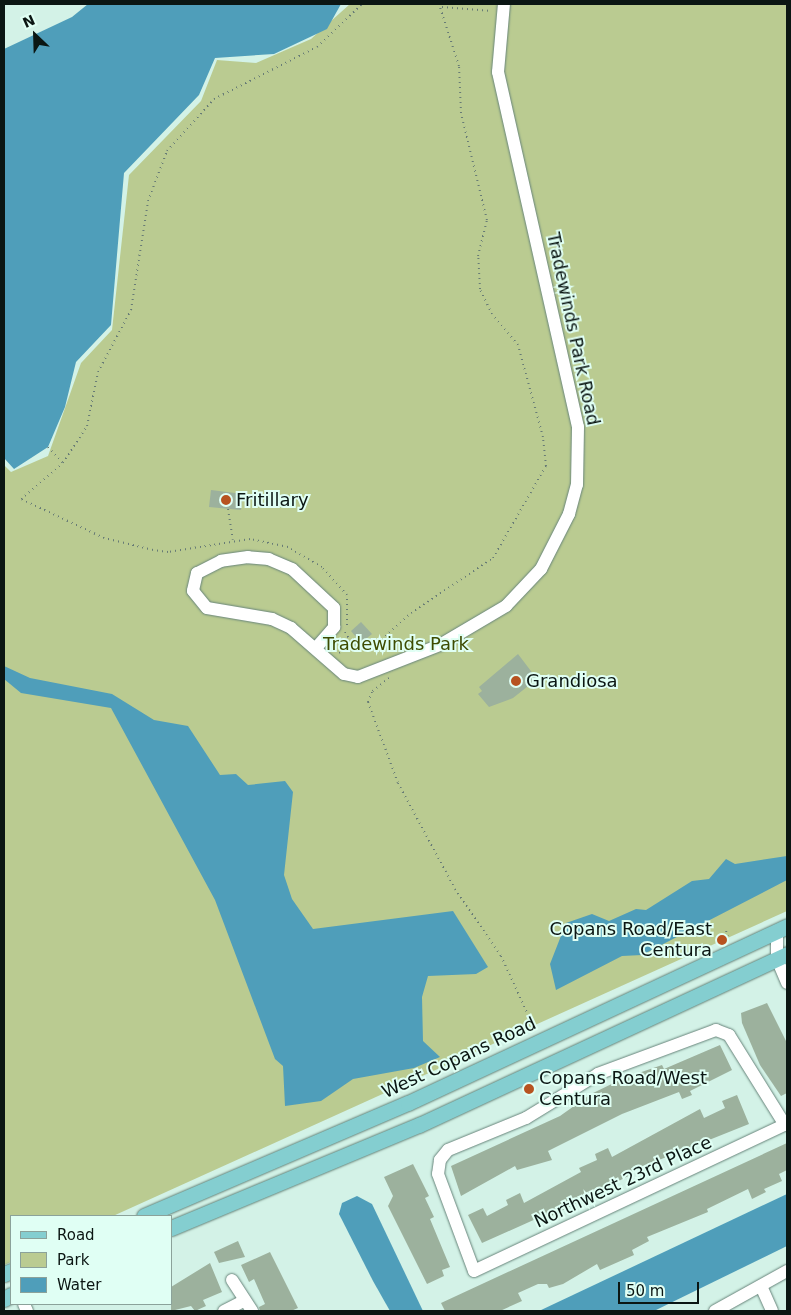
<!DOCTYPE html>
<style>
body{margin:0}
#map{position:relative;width:791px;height:1315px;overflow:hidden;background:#d3f2e7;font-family:"DejaVu Sans",sans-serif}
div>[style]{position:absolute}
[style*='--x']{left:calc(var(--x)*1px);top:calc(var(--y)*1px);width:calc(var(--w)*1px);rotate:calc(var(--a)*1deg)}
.green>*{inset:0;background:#bacb91}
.water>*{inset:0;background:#4f9eba}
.building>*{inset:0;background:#9cb19d}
.path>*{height:2px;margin-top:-1px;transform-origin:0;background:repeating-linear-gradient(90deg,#677b75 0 1px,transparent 0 5px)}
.roads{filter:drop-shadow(0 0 1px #67847a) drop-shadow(0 0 1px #67847a)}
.minor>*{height:12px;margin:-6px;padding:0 6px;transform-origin:6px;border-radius:6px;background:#fff}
.major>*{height:15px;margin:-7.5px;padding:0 7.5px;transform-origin:7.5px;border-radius:7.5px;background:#84ced0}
.dots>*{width:14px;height:14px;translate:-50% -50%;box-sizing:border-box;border:2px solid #e0fff4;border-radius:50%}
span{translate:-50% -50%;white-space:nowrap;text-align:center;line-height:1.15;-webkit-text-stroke:4px #e0fff4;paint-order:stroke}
.street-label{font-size:18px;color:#0b1613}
.poi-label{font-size:18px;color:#0b1613}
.left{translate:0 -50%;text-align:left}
.right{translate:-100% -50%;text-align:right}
.park-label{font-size:18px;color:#3d4b00}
.frame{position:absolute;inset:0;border:5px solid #0b1613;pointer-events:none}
.legend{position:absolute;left:10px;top:1215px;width:162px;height:90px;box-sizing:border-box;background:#e0fff4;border:1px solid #8ba29a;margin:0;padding:6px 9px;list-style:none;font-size:15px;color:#0b1613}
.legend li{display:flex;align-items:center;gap:10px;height:25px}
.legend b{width:25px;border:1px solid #8ba29a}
.north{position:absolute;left:10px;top:10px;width:50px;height:50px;-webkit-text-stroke:4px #e0fff4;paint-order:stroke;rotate:336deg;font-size:14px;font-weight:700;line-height:20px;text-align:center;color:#0b1613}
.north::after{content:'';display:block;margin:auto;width:18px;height:22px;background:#0b1613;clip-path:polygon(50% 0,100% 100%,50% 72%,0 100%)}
.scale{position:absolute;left:618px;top:1282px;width:81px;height:22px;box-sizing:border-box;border:2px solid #0b1613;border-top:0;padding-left:6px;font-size:15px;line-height:18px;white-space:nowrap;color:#0b1613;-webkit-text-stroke:4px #e0fff4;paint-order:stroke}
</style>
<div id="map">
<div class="green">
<i style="clip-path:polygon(350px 4px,787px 4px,787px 911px,113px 1216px,11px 1216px,11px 1262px,4px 1265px,4px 465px,11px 472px,48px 456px,81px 363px,112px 330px,129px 175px,201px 101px,217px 60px,256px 63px,311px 39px)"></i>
</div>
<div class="water">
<i style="clip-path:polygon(88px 4px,341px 4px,327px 29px,274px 54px,215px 58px,199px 95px,124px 173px,111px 325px,76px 362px,65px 407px,48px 447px,14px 469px,4px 458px,4px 49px,72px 17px)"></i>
<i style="clip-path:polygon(4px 666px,30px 678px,112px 694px,154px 720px,188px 726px,220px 775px,236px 774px,248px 785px,285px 781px,293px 792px,284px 875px,292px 899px,313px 929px,453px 911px,488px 967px,476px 974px,428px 976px,422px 997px,423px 1041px,440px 1057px,414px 1068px,353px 1079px,321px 1101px,285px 1106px,283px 1066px,275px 1059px,215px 900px,111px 708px,21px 693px,4px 679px)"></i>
<i style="clip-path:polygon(787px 856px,787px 880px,642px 955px,622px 956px,556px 990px,550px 964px,566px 923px,592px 914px,609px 921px,636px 909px,646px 910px,692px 881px,709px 879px,726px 859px,735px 864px)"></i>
<i style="clip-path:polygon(787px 1194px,787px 1246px,654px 1311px,539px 1311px)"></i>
<i style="clip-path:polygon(357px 1196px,372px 1204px,423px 1311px,390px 1311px,373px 1281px,339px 1214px,342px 1203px)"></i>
</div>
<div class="building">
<i style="clip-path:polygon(211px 490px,243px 494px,241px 510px,209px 507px)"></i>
<i style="clip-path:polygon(361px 622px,372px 634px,361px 643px,351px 631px)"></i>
<i style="clip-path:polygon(518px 654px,537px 679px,513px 698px,489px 707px,478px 694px,482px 691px,479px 687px)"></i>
<i style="clip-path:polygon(767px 1003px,787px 1043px,787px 1093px,781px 1096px,760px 1065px,742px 1023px,741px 1013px)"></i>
<i style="clip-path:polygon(720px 1045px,732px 1070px,690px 1091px,692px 1095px,682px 1099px,679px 1092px,622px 1114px,548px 1151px,552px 1160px,517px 1170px,515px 1166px,461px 1196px,451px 1166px,560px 1116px,591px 1094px,624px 1078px,662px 1065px,664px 1069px)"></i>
<i style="clip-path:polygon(737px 1095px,749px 1124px,659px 1160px,540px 1222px,538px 1218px,482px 1243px,468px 1215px,483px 1208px,487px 1216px,508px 1205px,506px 1200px,520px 1193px,524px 1203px,581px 1172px,579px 1168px,597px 1160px,595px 1154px,608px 1148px,612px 1157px,700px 1109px,704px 1118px,725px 1108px,722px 1101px)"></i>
<i style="clip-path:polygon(787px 1143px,787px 1170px,779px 1174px,782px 1181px,764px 1189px,766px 1192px,752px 1199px,748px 1189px,707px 1209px,708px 1212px,647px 1237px,649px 1241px,632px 1250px,634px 1255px,600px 1270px,597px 1264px,563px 1284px,549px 1288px,547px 1284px,538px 1284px,518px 1293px,522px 1301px,500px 1311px,445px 1311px,441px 1303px)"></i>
<i style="clip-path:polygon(413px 1164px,429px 1196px,425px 1198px,434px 1217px,430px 1219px,450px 1267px,442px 1270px,444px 1276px,427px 1284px,388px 1206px,393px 1196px,384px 1177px)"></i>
<i style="clip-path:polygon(238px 1241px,245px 1257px,219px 1263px,214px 1252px)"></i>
<i style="clip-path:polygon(270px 1252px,298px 1308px,291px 1311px,260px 1311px,259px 1307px,265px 1304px,254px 1279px,249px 1282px,241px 1265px)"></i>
<i style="clip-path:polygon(210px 1263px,222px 1292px,203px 1300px,206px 1306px,195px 1311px,191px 1306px,171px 1311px,171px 1287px)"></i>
</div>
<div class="path">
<i style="--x:442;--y:7;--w:50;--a:4.6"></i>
<i style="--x:48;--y:447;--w:22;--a:47"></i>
<i style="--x:228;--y:509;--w:31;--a:81"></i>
<i style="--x:347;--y:625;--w:30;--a:-90"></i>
<i style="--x:347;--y:595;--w:38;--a:-132"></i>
<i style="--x:322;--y:567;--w:39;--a:-150"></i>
<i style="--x:288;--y:547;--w:39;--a:-168"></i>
<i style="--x:250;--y:539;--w:83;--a:171"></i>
<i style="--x:168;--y:552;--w:15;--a:-172"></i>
<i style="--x:153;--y:550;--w:50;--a:-166.2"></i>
<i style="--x:104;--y:538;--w:92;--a:-154.8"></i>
<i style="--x:21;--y:499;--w:55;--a:-40.6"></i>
<i style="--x:63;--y:463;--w:44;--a:-57"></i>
<i style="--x:87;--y:426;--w:55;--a:-78.5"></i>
<i style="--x:98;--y:372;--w:70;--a:-62"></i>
<i style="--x:131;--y:310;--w:110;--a:-81.1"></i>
<i style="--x:148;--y:201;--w:53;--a:-69.2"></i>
<i style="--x:167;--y:151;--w:70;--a:-47.9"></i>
<i style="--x:214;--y:99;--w:115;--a:-26.8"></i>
<i style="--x:317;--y:47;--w:62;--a:-43.7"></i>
<i style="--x:345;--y:632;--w:19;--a:58"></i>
<i style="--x:355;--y:648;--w:19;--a:-6"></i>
<i style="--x:374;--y:646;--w:50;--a:-41.7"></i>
<i style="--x:411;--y:613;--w:99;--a:-33.9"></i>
<i style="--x:493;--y:558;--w:106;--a:-60.1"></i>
<i style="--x:546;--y:466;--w:29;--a:-96"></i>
<i style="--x:543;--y:437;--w:95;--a:-105.2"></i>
<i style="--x:518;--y:345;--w:40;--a:-130"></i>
<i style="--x:492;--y:314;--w:28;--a:-116"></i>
<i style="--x:480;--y:289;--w:33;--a:-93"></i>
<i style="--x:478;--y:256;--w:37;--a:-76"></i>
<i style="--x:487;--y:220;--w:110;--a:-103.7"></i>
<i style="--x:461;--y:113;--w:47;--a:-92.4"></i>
<i style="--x:459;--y:66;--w:65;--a:-107.9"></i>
<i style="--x:339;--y:653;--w:23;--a:-43"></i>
<i style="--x:389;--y:678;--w:22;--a:141"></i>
<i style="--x:372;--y:692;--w:11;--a:112"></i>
<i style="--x:368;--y:702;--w:86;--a:69.7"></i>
<i style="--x:398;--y:783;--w:120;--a:61.7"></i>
<i style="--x:455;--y:889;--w:81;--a:55.5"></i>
<i style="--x:501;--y:956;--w:81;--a:65.3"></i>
<i style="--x:726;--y:931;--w:6;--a:72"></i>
</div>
<div class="roads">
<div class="minor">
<i style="--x:316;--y:648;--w:28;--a:-49"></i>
<i style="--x:334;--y:627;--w:19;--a:-90"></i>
<i style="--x:334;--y:608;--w:57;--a:-137.1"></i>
<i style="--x:292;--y:569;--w:25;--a:-157"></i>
<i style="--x:269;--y:559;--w:21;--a:-175"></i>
<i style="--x:248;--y:557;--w:27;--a:172"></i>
<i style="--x:221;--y:561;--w:27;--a:153"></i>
<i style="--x:197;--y:573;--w:18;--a:103"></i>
<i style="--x:193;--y:591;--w:22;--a:51"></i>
<i style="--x:207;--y:608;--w:66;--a:9.6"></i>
<i style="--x:272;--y:619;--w:21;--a:25"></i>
<i style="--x:291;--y:628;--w:70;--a:41"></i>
<i style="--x:344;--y:674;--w:14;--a:12"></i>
<i style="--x:358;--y:677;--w:88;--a:-21.3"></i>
<i style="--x:440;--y:645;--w:77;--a:-30.6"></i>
<i style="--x:506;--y:606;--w:51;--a:-46.6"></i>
<i style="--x:541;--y:569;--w:62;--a:-63"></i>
<i style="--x:569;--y:514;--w:30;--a:-75"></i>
<i style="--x:577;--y:485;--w:58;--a:-89"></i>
<i style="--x:578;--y:427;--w:364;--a:-102.7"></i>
<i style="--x:498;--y:72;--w:68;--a:-85"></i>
<i style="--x:777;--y:931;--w:28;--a:90"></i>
<i style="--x:777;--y:959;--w:26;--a:67"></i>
<i style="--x:785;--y:1125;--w:106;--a:-121.9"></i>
<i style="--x:729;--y:1035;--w:14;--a:-159"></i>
<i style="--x:716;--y:1030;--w:126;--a:159.6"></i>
<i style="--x:598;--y:1074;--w:84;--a:148.6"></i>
<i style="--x:526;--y:1118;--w:84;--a:157.7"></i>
<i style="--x:448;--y:1150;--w:13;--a:129"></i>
<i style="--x:440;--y:1160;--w:14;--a:98"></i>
<i style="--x:438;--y:1174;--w:103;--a:69.6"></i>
<i style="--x:474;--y:1271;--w:346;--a:-25.2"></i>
<i style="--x:232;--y:1280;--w:37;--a:57"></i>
<i style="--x:761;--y:1286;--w:27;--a:66"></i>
<i style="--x:24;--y:1304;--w:8;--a:67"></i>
<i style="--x:224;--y:1311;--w:22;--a:-27"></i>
<i style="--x:715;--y:1311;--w:82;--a:-29.1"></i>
</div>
<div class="major">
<i style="--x:144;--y:1216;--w:287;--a:-23.2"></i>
<i style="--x:408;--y:1103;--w:418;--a:-25"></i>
<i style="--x:171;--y:1228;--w:269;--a:-22.6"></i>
<i style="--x:419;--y:1125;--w:406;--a:-24.9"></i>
<i style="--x:4;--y:1274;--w:8;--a:-23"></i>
<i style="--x:4;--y:1299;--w:8;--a:-30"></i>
</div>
</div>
<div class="dots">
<i style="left:226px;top:500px;background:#b75320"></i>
<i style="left:516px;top:681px;background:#b75320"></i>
<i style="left:722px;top:940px;background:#b75320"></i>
<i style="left:529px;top:1089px;background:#b75320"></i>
</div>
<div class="street-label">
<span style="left:573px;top:329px;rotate:78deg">Tradewinds Park Road</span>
<span style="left:459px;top:1058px;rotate:-25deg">West Copans Road</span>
<span style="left:623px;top:1182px;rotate:-25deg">Northwest 23rd Place</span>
</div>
<div class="poi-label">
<span class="left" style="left:236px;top:500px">Fritillary</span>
<span class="left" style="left:526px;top:681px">Grandiosa</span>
<span class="right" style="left:712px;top:940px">Copans Road/East<br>Centura</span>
<span class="left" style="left:539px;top:1089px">Copans Road/West<br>Centura</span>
</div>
<div class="park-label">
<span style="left:396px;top:644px">Tradewinds Park</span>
</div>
<div class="frame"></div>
<ul class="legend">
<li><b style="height:6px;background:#84ced0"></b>Road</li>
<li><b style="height:14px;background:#bacb91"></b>Park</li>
<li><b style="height:14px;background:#4f9eba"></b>Water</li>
</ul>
<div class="north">N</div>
<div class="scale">50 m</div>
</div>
